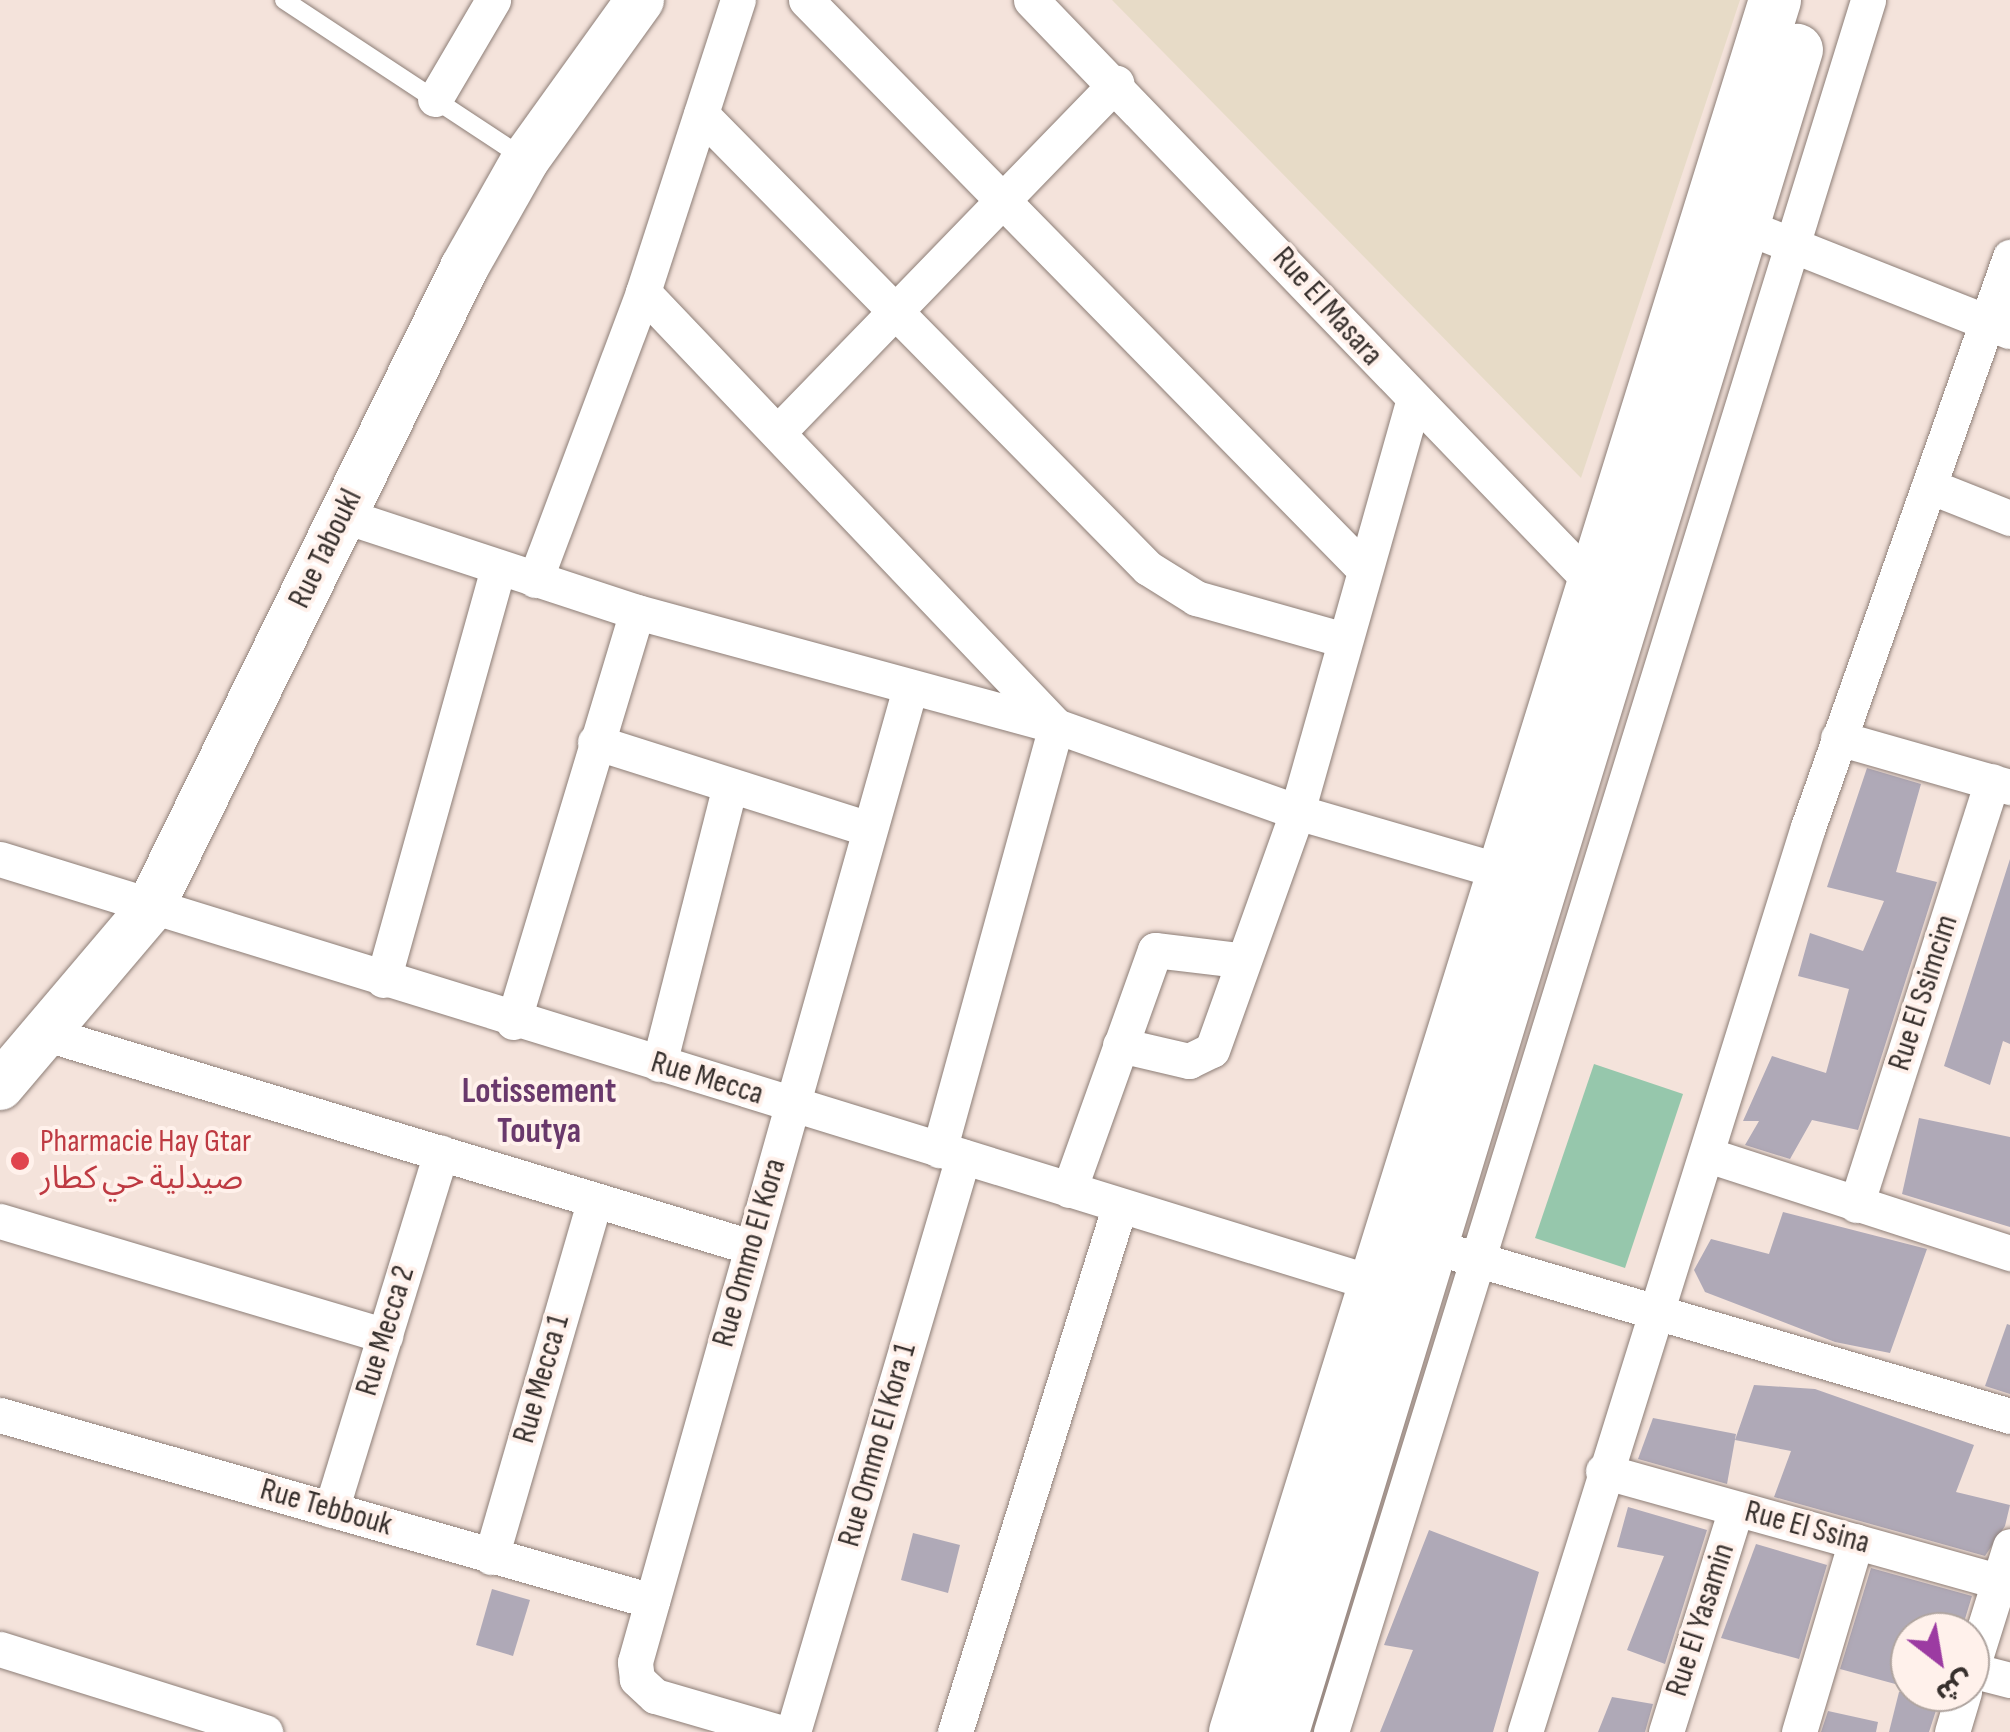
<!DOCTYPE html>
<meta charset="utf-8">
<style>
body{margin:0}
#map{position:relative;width:2010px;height:1732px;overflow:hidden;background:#f4e3db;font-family:"Sofia Sans Condensed","Noto Sans Arabic",sans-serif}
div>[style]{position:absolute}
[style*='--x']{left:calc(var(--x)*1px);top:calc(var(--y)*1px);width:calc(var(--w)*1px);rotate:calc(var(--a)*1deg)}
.industrial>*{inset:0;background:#e7dbc7}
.green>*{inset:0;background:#96c7ac}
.building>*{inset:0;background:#afa9b7}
.roads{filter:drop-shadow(0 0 2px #8d7e77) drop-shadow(0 0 2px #8d7e77)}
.lane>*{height:18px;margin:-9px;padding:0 9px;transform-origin:9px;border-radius:9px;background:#fff}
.street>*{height:35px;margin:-17.5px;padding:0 17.5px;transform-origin:17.5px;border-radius:17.5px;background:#fff}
.secondary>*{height:48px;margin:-24px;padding:0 24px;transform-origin:24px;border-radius:24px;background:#fff}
.primary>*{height:52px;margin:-26px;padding:0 26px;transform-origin:26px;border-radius:26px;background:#fff}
.dots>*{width:28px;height:28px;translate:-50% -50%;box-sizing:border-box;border:5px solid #fff1eb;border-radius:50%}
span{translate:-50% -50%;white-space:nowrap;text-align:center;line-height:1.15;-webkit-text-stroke:8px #fff1eb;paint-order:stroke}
.street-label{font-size:32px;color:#37302d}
.health-label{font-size:32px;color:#be3a42}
.left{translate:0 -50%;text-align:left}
.neighbourhood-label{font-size:35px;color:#69396c;font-weight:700}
.north{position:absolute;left:1890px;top:1612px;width:100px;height:100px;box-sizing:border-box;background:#fff1eb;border:2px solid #afa49f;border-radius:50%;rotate:149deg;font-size:28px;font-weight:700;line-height:40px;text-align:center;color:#37302d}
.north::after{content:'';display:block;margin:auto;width:35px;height:45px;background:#9c3ba2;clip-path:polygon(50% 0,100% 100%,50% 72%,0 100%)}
</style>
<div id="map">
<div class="industrial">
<i style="clip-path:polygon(1112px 0,1740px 0,1581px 478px)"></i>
</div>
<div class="green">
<i style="clip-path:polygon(1594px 1064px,1683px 1094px,1625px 1268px,1535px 1238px)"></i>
</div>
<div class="building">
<i style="clip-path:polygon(1867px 768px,1921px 784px,1896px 872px,1937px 882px,1858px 1130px,1812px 1120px,1790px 1159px,1745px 1145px,1759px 1121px,1743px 1121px,1772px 1056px,1826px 1073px,1849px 989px,1798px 976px,1810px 933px,1863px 951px,1884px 901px,1827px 887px)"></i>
<i style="clip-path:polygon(2010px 859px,2010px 1044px,2003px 1041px,1990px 1085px,1944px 1066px)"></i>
<i style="clip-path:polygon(1919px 1118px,2010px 1137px,2010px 1227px,1902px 1194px)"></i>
<i style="clip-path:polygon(1783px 1212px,1927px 1249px,1890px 1353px,1835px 1342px,1705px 1292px,1694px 1270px,1711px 1239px,1769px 1254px)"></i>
<i style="clip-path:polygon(2007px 1324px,2010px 1325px,2010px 1394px,1985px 1386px)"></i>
<i style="clip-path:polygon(1754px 1385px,1815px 1389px,1974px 1445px,1956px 1492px,2010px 1505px,2005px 1526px,1985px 1556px,1774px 1497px,1791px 1451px,1735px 1440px)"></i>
<i style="clip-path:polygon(1653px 1418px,1736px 1434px,1727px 1484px,1638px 1459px)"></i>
<i style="clip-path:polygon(1628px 1507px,1707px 1530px,1665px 1664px,1627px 1650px,1664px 1556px,1617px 1547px)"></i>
<i style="clip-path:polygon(1429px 1530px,1539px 1572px,1493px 1732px,1380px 1732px,1413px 1650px,1384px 1645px)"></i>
<i style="clip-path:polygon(913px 1533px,960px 1545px,948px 1593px,901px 1580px)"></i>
<i style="clip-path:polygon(1756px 1544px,1827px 1565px,1799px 1659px,1721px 1638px)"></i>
<i style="clip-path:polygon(1871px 1568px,1972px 1596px,1961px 1632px,1910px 1632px,1910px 1688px,1840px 1669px)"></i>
<i style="clip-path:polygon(492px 1589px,530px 1600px,513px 1656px,476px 1645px)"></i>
<i style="clip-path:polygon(1899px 1692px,1942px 1692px,1929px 1732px,1889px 1732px)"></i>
<i style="clip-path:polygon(1612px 1697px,1653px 1704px,1645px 1732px,1598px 1732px)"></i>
<i style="clip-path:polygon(1828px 1711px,1878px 1722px,1876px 1732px,1821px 1732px)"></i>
</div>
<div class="roads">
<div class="lane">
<i style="--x:284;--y:0;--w:289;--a:33.4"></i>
</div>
<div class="street">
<i style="--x:806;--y:0;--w:794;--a:45.56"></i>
<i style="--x:1031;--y:0;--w:827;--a:46.08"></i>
<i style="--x:435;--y:99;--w:115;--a:-59.6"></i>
<i style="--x:701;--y:114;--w:637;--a:45.45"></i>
<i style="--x:1148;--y:568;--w:57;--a:32"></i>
<i style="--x:1196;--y:598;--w:151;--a:15.8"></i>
<i style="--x:1744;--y:226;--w:285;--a:21.6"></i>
<i style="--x:643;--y:292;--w:599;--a:46.42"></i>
<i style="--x:1056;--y:726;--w:440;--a:105.4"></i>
<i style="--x:781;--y:429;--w:482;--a:-45.9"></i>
<i style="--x:1929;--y:486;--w:87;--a:21.6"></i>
<i style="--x:342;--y:515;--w:311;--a:18.2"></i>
<i style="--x:637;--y:612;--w:434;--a:15.2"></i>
<i style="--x:1056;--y:726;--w:256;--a:19.6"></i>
<i style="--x:1297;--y:812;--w:216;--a:16.2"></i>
<i style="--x:535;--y:580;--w:308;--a:-69.4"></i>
<i style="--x:643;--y:292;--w:307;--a:-72"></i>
<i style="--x:1838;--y:738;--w:179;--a:15.9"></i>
<i style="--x:595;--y:742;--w:287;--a:17.6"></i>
<i style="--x:0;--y:859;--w:1461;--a:17.16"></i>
<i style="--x:383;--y:980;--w:427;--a:-74.4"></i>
<i style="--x:513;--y:1022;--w:428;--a:-73.2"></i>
<i style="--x:50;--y:1035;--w:732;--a:16.83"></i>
<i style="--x:1120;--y:1045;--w:71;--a:13.1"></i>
<i style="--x:1189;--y:1061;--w:25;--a:-26"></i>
<i style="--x:1212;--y:1050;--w:253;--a:-70.3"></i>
<i style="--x:1297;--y:812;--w:426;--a:-74.2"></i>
<i style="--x:659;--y:1064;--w:287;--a:-75.7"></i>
<i style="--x:1708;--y:1155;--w:318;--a:18"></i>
<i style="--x:1069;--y:1190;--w:255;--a:-70.3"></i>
<i style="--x:1155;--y:950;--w:85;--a:6.8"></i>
<i style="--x:1856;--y:1205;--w:445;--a:-72.2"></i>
<i style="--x:0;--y:1221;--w:402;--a:16.6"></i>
<i style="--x:1411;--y:1240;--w:624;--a:16.37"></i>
<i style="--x:0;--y:1415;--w:678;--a:15.92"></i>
<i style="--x:1603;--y:1471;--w:423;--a:15.6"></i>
<i style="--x:331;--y:1510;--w:374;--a:-72.9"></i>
<i style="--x:491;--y:1557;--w:370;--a:-73.8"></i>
<i style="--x:0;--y:1649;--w:278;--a:17.4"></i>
<i style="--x:1971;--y:1670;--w:40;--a:14.4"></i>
<i style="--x:1970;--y:1674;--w:134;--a:-72.6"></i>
<i style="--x:779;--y:1732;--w:129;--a:-163.8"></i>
<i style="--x:655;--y:1696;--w:25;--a:-137"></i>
<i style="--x:637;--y:1679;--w:17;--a:-97"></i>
<i style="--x:635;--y:1662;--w:1012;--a:-74.23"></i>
<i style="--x:793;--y:1732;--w:600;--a:-73.53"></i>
<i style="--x:955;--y:1732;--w:552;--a:-72.62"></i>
<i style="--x:1331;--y:1732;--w:1813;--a:-72.77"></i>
<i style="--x:1525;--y:1732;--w:948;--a:-72.64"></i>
<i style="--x:1808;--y:827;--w:605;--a:-70.49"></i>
<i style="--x:1666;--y:1732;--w:234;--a:-72.6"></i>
<i style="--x:1799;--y:1732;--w:199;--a:-73.4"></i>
<i style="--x:1952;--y:1732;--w:42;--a:-73.3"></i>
</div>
<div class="secondary">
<i style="--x:0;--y:1086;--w:231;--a:-49.7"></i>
<i style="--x:149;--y:910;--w:715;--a:-63.86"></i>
<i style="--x:464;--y:268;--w:124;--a:-60.5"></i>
<i style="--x:525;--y:160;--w:197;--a:-54.3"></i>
</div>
<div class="primary">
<i style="--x:1235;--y:1732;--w:1814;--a:-72.68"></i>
<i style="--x:1283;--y:1732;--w:1759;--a:-73.01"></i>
</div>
</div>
<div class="dots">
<i style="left:20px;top:1161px;background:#e0444e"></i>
</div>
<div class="street-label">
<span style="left:1327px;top:307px;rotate:48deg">Rue El Masara</span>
<span style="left:326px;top:549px;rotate:-64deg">Rue Taboukl</span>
<span style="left:1924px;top:993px;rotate:-72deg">Rue El Ssimcim</span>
<span style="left:707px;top:1079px;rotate:17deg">Rue Mecca</span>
<span style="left:750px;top:1253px;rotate:-74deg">Rue Ommo El Kora</span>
<span style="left:386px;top:1331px;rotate:-73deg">Rue Mecca 2</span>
<span style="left:542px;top:1379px;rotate:-74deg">Rue Mecca 1</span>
<span style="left:878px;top:1445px;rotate:-74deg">Rue Ommo El Kora 1</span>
<span style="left:326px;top:1508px;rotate:16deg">Rue Tebbouk</span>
<span style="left:1807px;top:1528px;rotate:15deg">Rue El Ssina</span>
<span style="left:1701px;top:1620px;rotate:-72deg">Rue El Yasamin</span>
</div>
<div class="health-label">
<span class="left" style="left:40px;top:1161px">Pharmacie Hay Gtar<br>صيدلية حي كطار</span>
</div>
<div class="neighbourhood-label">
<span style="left:539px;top:1112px">Lotissement<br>Toutya</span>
</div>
<div class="north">ش</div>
</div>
